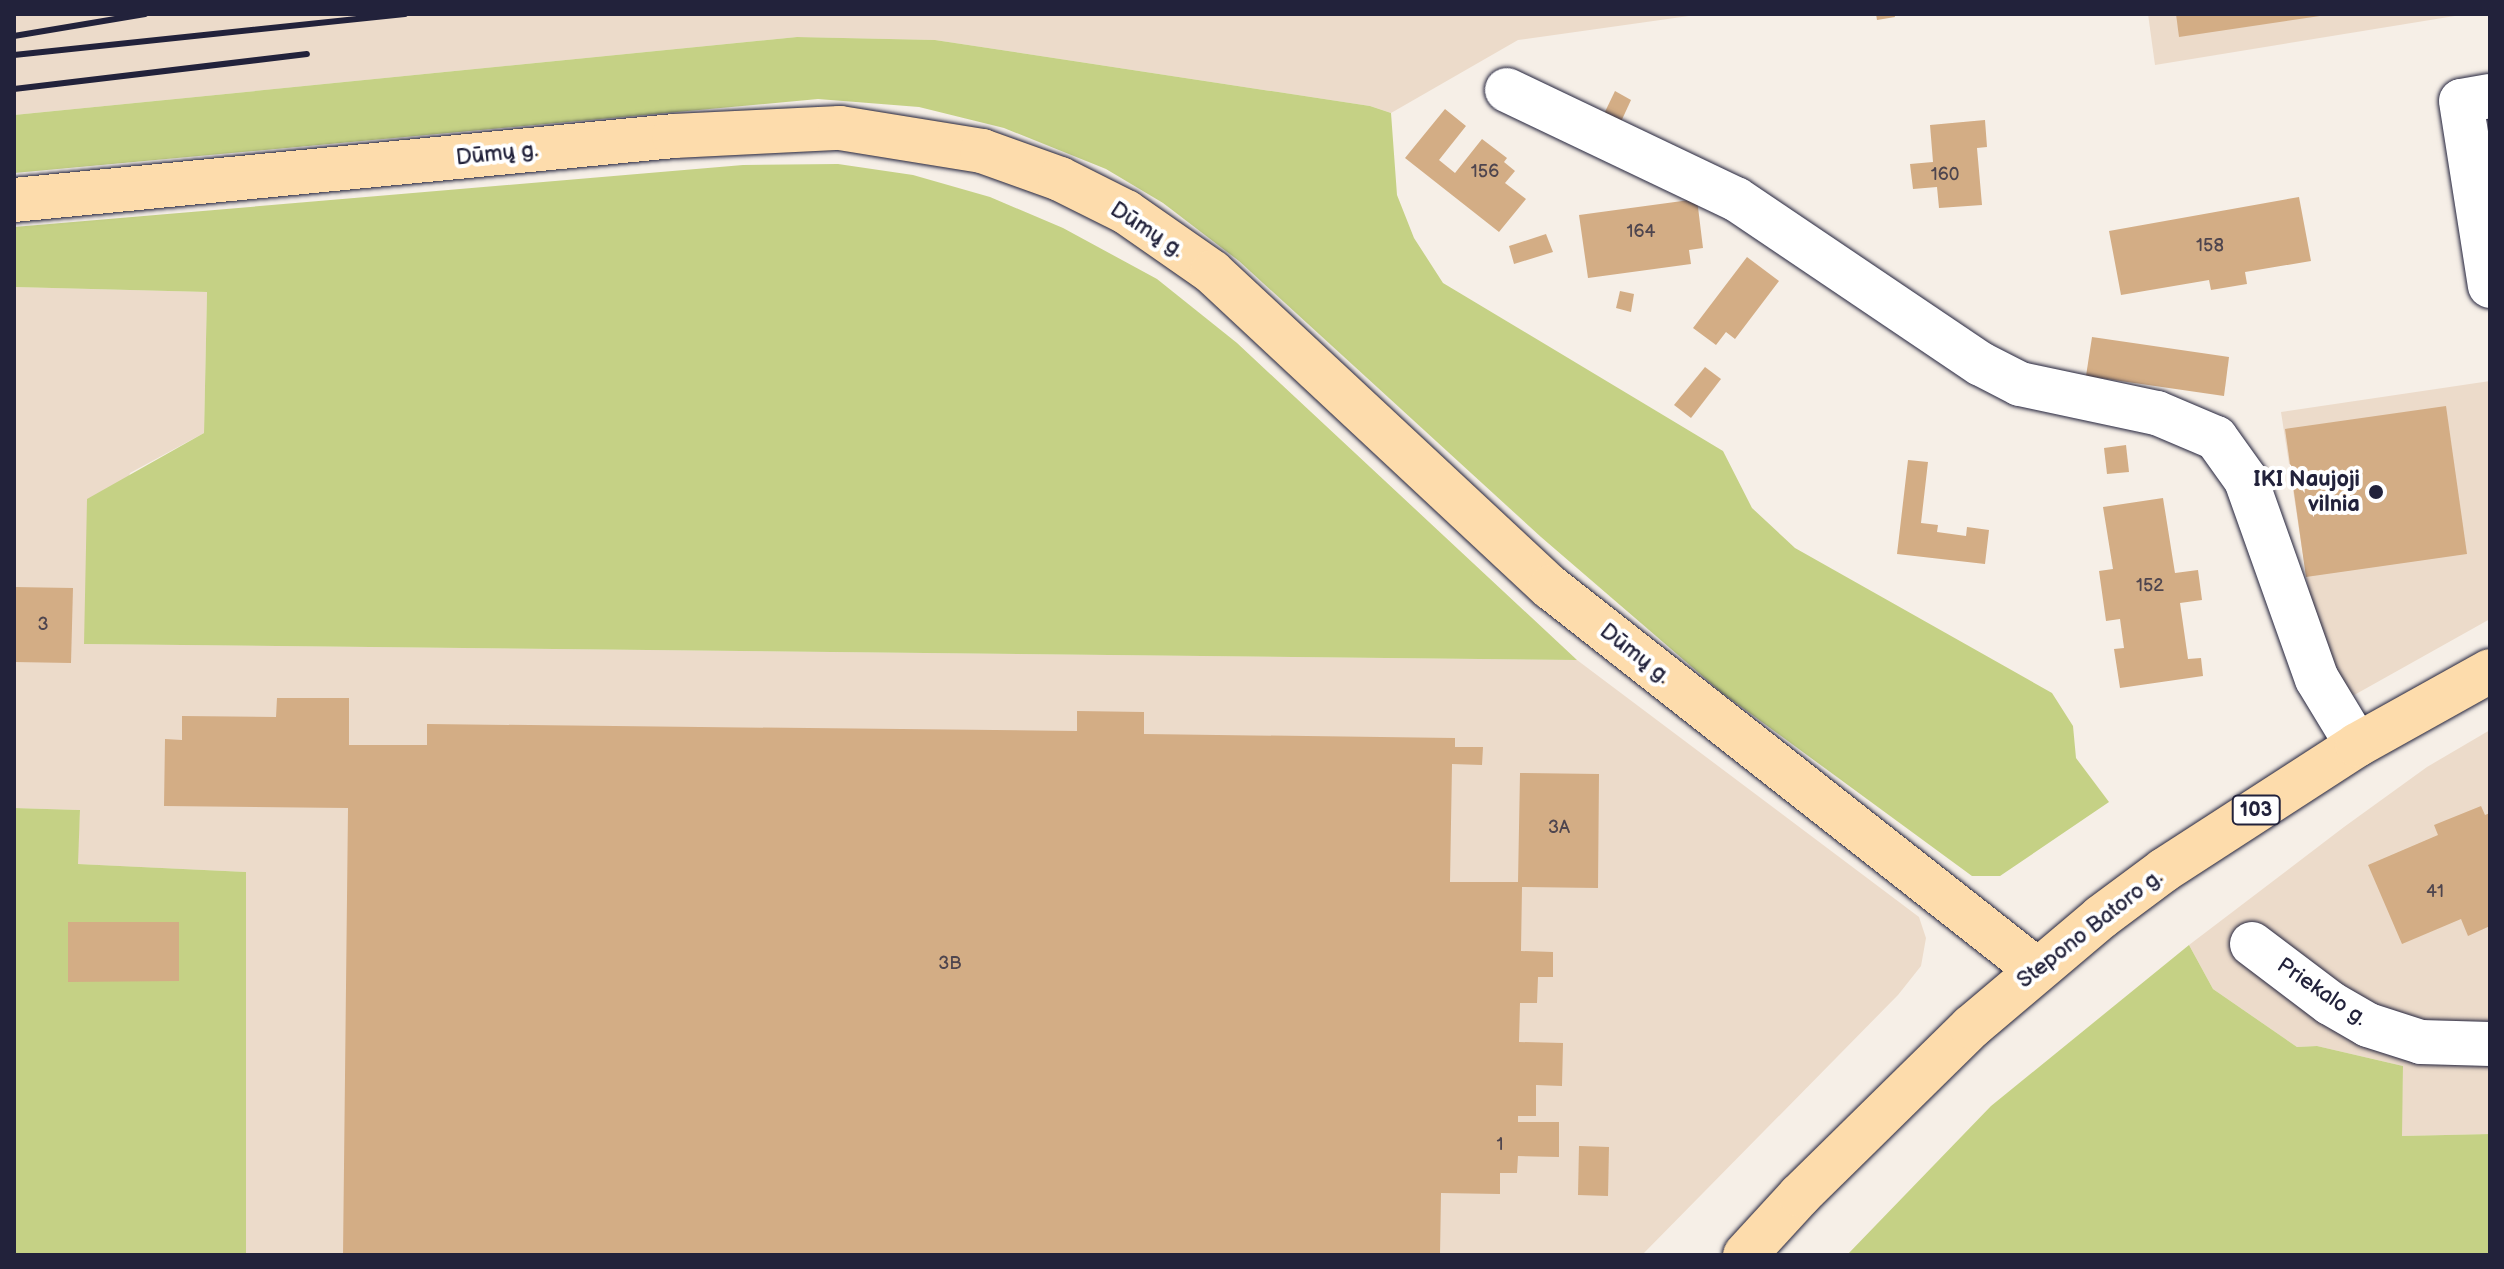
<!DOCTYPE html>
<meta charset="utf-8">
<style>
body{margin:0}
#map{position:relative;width:2504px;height:1269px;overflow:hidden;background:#f6efe7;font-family:"Balsamiq Sans",sans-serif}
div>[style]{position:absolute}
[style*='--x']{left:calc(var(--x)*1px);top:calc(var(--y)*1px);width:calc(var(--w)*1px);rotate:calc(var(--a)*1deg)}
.built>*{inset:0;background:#ecdbca}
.green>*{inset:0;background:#c5d185}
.building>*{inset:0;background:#d3ad85}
.roads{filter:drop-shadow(0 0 2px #22223b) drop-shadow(0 0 2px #22223b)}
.minor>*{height:44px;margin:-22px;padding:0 22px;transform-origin:22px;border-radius:22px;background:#fff}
.major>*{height:44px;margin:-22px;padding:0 22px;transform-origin:22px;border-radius:22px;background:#fddcac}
.rail>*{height:6px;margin:-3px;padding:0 3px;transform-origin:3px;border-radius:3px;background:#22223b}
.dots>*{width:22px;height:22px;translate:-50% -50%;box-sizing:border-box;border:4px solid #fff;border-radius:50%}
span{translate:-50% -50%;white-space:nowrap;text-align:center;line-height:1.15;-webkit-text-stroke:8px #fff;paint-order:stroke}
.number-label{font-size:18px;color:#4e454e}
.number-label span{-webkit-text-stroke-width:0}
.shield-label span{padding:2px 6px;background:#fff;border:2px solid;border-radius:6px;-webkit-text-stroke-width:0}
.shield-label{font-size:20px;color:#22223b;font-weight:700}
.street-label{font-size:22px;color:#22223b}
.poi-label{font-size:22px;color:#22223b;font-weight:700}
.right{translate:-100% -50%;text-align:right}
.frame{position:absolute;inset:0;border:16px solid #22223b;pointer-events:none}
</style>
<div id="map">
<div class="built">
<i style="clip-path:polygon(14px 14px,1703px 14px,1518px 40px,1391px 113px,1370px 106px,935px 40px,797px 37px,14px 115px)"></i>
<i style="clip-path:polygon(2148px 14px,2467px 14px,2155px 65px)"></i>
<i style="clip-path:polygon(14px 287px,207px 292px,204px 433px,130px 473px,84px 644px,1577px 660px,1919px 917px,1926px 938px,1921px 966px,1898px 995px,1642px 1255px,246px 1255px,246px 872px,77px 864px,80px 810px,14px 808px)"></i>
<i style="clip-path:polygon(2490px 381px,2490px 619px,2331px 708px,2307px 581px,2281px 412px)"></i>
<i style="clip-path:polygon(2490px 730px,2490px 1134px,2401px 1136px,2403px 1066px,2317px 1046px,2297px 1047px,2213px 989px,2189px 945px,2344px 827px,2427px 767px)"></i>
</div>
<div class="green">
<i style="clip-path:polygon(797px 37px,935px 40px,1370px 106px,1391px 113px,1397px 195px,1414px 238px,1443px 283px,1723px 451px,1752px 508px,1795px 548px,2052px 693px,2073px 726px,2076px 758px,2109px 802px,2000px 876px,1972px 876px,1721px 692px,1541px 537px,1239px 261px,1163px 203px,1106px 169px,1004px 128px,919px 107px,818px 99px,14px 173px,14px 115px)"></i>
<i style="clip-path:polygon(838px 164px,913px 175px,990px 197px,1063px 228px,1157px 279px,1237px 343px,1577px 660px,84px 644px,87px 499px,204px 433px,207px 292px,14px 287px,14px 227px,743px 165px)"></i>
<i style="clip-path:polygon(14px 808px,80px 810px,78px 864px,246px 872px,246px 1255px,14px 1255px)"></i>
<i style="clip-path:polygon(2189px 945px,2213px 989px,2297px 1047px,2317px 1046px,2403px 1066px,2402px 1136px,2490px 1134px,2490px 1255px,1847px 1255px,1991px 1106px)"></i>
</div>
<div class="building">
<i style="clip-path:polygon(1876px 14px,1894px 14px,1895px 17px,1877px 20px)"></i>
<i style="clip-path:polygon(2176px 14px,2320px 14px,2320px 16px,2179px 37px)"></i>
<i style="clip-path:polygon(1615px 91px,1631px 100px,1619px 126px,1602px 118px)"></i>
<i style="clip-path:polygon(1445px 109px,1466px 126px,1439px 160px,1455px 173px,1482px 139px,1507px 158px,1504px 162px,1515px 171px,1505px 183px,1526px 199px,1499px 232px,1405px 158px)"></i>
<i style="clip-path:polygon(1985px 120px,1987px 147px,1977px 148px,1982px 205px,1939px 208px,1937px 187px,1913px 189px,1910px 164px,1933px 162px,1930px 125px)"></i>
<i style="clip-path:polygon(2299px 197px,2311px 261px,2245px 272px,2247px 284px,2211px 290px,2209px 280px,2121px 295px,2109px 231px)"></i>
<i style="clip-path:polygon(1697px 199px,1703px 248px,1689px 250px,1691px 264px,1588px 278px,1579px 215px)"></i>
<i style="clip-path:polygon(1546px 234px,1553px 252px,1514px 264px,1509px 246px)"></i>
<i style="clip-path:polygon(1747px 257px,1779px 281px,1735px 339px,1726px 332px,1716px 345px,1693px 328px)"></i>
<i style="clip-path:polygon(1620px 291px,1634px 294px,1631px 312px,1616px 308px)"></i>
<i style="clip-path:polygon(2092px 337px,2229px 357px,2224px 396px,2086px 376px)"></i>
<i style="clip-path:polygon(1705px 367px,1721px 379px,1691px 418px,1674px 405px)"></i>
<i style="clip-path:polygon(2446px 406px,2467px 554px,2306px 577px,2285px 429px)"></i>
<i style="clip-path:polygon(2126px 445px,2129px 472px,2107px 474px,2104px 448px)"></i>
<i style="clip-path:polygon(1908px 460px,1928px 462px,1921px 523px,1938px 525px,1937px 532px,1966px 536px,1967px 527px,1989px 530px,1985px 564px,1897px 554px)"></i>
<i style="clip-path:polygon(2163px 498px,2175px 573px,2198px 570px,2202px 600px,2180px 603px,2188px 659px,2201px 658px,2203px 676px,2120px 688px,2114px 649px,2124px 648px,2120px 619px,2106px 621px,2099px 571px,2113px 569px,2103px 507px)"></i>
<i style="clip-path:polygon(14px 587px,73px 588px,71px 663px,14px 662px)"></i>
<i style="clip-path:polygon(277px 698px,349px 698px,349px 745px,427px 745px,427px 724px,1077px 731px,1077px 711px,1144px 712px,1144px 734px,1455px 738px,1455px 747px,1483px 747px,1482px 765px,1452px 764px,1450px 882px,1518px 882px,1520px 773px,1599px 774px,1598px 888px,1522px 887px,1521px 951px,1553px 952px,1553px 977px,1538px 977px,1537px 1003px,1520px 1003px,1519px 1042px,1563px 1043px,1562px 1086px,1536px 1085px,1536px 1116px,1518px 1116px,1518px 1122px,1559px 1122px,1559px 1157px,1518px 1156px,1517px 1173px,1500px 1173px,1500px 1194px,1441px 1193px,1440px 1255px,343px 1255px,348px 808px,164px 806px,165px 739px,182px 740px,182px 716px,276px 717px)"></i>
<i style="clip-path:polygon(2481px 806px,2485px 815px,2490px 813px,2490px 926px,2468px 936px,2461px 919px,2402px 944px,2368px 865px,2438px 835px,2434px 825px)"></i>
<i style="clip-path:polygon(68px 922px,179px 922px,179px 981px,68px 982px)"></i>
<i style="clip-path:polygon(1579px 1146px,1609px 1147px,1608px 1196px,1578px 1195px)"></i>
</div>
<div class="roads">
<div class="minor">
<i style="--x:1507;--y:90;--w:254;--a:25.5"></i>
<i style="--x:1736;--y:199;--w:295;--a:34"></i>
<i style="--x:1981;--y:364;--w:44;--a:27.1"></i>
<i style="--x:2020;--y:384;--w:140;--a:12"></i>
<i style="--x:2157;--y:413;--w:64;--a:23"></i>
<i style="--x:2216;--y:438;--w:52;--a:54.5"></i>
<i style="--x:2246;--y:480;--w:211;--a:70.4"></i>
<i style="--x:2317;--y:679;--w:77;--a:58.8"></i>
<i style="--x:2490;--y:96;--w:29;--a:170"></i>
<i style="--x:2461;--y:101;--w:187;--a:81.1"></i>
<i style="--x:2252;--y:944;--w:98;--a:37.1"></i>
<i style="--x:2330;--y:1003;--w:44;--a:30.1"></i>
<i style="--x:2368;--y:1025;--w:56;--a:17.8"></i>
<i style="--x:2421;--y:1042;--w:69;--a:1.7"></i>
</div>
<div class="major">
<i style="--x:14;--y:200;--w:663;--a:-5.54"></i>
<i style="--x:674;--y:136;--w:166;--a:-2.8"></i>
<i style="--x:840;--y:128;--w:144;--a:9.2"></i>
<i style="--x:982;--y:151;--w:83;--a:19.7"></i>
<i style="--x:1060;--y:179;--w:74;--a:26.6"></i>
<i style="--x:1126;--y:212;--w:105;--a:34.9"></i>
<i style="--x:1212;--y:272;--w:462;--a:43"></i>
<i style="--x:1550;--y:587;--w:618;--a:38.17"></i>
<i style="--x:1745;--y:1255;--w:81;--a:-47.5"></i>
<i style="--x:1800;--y:1195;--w:240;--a:-44.5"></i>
<i style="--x:1971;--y:1027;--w:170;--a:-40.2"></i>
<i style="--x:2101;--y:917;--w:79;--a:-36.7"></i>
<i style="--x:2164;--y:870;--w:230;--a:-32.9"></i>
<i style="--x:2357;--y:745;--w:152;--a:-29.1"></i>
</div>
</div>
<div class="rail">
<i style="--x:14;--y:36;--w:133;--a:-9.5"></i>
<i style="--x:14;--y:55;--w:393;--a:-6"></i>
<i style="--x:14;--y:89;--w:295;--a:-6.8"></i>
</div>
<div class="dots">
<i style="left:2376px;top:492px;background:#22223b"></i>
</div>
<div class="number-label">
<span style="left:1485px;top:172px">156</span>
<span style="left:1945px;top:175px">160</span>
<span style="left:1641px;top:232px">164</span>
<span style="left:2210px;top:246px">158</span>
<span style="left:2150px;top:586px">152</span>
<span style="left:43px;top:625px">3</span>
<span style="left:1559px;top:828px">3A</span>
<span style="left:2435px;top:892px">41</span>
<span style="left:950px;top:964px">3B</span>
<span style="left:1500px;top:1145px">1</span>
</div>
<div class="shield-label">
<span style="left:2256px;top:810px">103</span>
</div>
<div class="street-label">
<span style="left:497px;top:154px;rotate:-6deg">Dūmų g.</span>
<span style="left:1147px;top:230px;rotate:33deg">Dūmų g.</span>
<span style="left:1635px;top:654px;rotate:38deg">Dūmų g.</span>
<span style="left:2090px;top:929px;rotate:-38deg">Stepono Batoro g.</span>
<span style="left:2322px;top:992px;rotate:34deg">Priekalo g.</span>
</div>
<div class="poi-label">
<span class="right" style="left:2360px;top:492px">IKI Naujoji<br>vilnia</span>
</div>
<div class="frame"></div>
</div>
